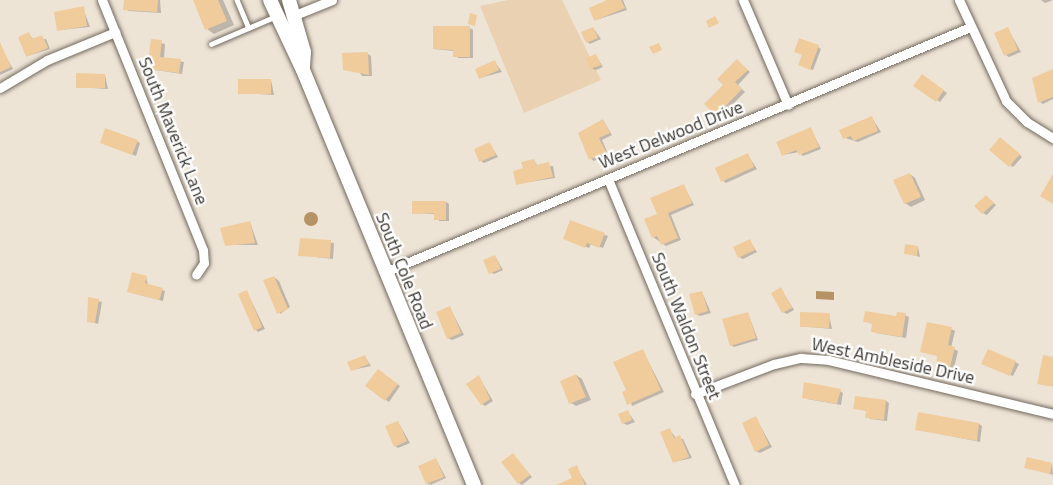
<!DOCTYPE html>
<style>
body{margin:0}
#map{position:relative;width:1053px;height:485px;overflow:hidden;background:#eee4d6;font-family:"Titillium Web",sans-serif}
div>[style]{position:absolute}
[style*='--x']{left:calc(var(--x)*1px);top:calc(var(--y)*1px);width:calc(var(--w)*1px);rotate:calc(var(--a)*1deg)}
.green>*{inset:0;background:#e9d1b1}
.water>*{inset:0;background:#b59365}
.round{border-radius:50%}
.shadow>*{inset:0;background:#0003}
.building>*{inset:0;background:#f0cc9c}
.roads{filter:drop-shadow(0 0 2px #71685c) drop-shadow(0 0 2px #71685c)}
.service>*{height:4.5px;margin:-2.25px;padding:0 2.25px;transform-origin:2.25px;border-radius:2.25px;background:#fff}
.minor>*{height:9px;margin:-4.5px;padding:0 4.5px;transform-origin:4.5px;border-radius:4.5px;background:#fff}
.secondary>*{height:14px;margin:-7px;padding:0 7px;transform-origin:7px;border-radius:7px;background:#fff}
span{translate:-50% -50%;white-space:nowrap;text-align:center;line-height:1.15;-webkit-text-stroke:4.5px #fff;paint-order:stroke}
.street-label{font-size:18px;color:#3c3832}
</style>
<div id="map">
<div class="green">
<i style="clip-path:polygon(508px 0,562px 0,601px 80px,524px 113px,480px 6px)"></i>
</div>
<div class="water">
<i class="round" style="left:304px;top:212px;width:14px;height:14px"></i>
<i style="clip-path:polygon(816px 291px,834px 292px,834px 300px,816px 299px)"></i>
</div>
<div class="shadow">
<i style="clip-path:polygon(125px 0,160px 0,161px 13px,128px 11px)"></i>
<i style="clip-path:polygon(194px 0,223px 0,234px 25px,214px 34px,207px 29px)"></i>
<i style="clip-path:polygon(611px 0,623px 0,627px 10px,596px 20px)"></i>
<i style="clip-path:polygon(1041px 0,1053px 0,1045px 3px)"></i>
<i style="clip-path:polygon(83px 8px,90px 27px,59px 30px)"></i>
<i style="clip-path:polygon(470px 28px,473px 30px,473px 58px,458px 58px,454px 51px,434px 49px)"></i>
<i style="clip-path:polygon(593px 28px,601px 39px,590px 44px,587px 42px)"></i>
<i style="clip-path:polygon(1008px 29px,1021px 52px,1009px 57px,1006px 55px)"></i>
<i style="clip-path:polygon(29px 34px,34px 40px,46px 39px,50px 49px,28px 56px)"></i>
<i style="clip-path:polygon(152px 41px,165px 44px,164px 58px,184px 62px,182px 74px,149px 69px)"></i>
<i style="clip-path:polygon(818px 47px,821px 49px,813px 70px,803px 67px,804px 55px)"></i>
<i style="clip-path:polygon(368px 54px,371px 56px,372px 76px,362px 76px,358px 70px)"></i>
<i style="clip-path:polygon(5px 55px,13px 69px,0 75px,0 58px)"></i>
<i style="clip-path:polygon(596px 56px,603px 67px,596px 70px,592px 68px)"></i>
<i style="clip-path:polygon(495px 62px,502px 72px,480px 78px)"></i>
<i style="clip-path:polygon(740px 63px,750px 72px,738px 85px,745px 92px,720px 117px,717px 115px,725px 85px)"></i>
<i style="clip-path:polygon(1053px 73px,1053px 99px,1043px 104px,1040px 102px)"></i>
<i style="clip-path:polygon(105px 75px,108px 89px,77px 87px)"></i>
<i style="clip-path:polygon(926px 78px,947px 93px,940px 102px,937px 100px)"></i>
<i style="clip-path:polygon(271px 80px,274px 95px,239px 93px)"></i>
<i style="clip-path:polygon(872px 118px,881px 132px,858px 142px,845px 138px)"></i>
<i style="clip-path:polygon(603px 120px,612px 135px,602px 140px,608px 154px,594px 161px,591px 159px)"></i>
<i style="clip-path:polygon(811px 129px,821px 149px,803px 156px,799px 152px,783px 155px)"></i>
<i style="clip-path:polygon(137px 141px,140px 143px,136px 156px,105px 144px)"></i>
<i style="clip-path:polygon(1003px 141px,1022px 157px,1013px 167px,1010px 165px)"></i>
<i style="clip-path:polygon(490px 144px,498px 157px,484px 163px,481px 161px)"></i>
<i style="clip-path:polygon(747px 154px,757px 169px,726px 183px,723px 181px)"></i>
<i style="clip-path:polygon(534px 161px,538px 166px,553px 166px,555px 178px,517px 184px)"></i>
<i style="clip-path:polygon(910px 174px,915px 178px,925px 200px,911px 207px,905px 203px)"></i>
<i style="clip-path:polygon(684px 186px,694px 205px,671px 215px,681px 240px,666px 246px,653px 237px,659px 215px)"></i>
<i style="clip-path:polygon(986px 196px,996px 205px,987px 215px,983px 213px)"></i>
<i style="clip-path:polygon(446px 202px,449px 204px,449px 221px,439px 221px,436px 214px,413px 213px)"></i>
<i style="clip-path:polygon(250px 222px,258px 245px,226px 245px)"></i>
<i style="clip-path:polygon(571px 222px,608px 236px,603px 248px,591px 244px,589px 248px,568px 240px)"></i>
<i style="clip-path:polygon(301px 239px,334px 243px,333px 259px,300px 255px)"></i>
<i style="clip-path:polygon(750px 241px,757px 252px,743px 259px,739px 257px)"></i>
<i style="clip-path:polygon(918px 247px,920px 257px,906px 253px)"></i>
<i style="clip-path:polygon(495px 256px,503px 270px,494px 274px,490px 272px)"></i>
<i style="clip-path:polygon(146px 277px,148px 285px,165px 291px,163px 301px,132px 293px)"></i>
<i style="clip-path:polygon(274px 277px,279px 281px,290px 307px,280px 314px)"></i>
<i style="clip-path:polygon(781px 289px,794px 310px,787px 314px,783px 312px)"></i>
<i style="clip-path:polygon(247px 292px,265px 329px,258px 332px,255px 329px)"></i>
<i style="clip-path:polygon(702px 292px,711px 313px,700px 316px,696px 314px)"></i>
<i style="clip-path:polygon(89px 299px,102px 302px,98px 324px,89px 321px)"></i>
<i style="clip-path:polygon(450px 308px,464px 335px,452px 340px,448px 338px)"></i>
<i style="clip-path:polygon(748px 313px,758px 340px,734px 347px,731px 345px)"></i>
<i style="clip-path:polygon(829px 315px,832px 329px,801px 326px)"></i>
<i style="clip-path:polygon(905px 315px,909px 317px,906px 338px,876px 333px,873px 324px,865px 321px)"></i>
<i style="clip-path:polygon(951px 329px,955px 331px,951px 348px,958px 351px,954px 368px,941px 365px)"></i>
<i style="clip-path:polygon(643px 351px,664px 392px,632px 406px,628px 391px)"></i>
<i style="clip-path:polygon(365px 357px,371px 366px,352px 370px)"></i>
<i style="clip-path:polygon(1015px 362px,1019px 364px,1013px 376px,987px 365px)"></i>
<i style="clip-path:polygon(382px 373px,400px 386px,389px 402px,386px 400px)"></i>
<i style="clip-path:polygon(576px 375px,582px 379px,591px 400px,576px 406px,571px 403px)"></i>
<i style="clip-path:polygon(479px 377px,493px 401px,485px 406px,482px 404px)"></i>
<i style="clip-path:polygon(840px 391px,843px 393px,841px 405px,807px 399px)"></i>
<i style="clip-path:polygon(886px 401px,889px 403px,887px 421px,870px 419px,867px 411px,855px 408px)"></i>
<i style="clip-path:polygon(628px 412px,635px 422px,627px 425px,623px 423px)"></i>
<i style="clip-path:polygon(756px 418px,772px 447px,760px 453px,756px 451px)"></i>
<i style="clip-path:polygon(398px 422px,410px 443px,398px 448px,395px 446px)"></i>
<i style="clip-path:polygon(979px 424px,982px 426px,980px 442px,916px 429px)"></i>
<i style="clip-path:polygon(670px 430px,676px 438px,683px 439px,692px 458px,674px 462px)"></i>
<i style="clip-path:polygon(513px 455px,532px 477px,522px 485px,519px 483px)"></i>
<i style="clip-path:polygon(436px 459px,446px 478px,430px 485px,427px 483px)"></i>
<i style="clip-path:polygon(1052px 464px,1053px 475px,1026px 467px)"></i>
<i style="clip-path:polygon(576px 467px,587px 485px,560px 485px,574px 479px)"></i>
</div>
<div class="building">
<i style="clip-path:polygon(124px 0,158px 0,157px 12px,123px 10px)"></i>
<i style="clip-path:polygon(193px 0,218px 0,227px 21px,205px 30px)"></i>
<i style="clip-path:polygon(607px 0,621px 0,625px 8px,594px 21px,589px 8px)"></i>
<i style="clip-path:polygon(84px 6px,87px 26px,57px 31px,54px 12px)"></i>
<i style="clip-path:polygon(470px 13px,477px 15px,475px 26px,468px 24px)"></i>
<i style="clip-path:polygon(715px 16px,719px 23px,709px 28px,706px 21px)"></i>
<i style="clip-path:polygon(433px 26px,470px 26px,470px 57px,453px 57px,453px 50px,433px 49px)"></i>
<i style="clip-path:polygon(593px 27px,598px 38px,586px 43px,581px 32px)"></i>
<i style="clip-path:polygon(1008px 27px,1018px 50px,1004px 56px,994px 33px)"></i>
<i style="clip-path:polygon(29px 32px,32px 39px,42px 35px,48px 48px,26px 57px,18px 37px)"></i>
<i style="clip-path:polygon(799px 38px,819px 45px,810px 70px,798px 65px,802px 55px,794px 52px)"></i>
<i style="clip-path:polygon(151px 39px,162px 40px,160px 57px,181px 59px,179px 73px,147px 69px)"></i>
<i style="clip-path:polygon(0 42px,11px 67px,0 72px)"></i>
<i style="clip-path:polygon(659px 43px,662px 50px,653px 54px,649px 47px)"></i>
<i style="clip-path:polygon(368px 52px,369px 75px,343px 70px,342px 53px)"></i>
<i style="clip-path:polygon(596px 54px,601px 65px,591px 69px,586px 58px)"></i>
<i style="clip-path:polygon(737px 59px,748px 70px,735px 82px,742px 89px,716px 116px,704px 104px,723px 85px,717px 79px)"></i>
<i style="clip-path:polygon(495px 60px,499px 70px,479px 79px,475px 69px)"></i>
<i style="clip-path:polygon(1053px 69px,1053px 97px,1038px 103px,1032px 78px)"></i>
<i style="clip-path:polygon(76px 73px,105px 74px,105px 88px,76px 88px)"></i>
<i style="clip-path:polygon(922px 74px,944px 90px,936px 102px,913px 86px)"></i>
<i style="clip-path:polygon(238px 79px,271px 79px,271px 94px,238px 94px)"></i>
<i style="clip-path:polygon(872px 116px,878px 131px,853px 141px,851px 136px,843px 139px,839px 130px)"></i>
<i style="clip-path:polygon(603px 119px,610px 133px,599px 138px,606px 152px,589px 160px,578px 133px)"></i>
<i style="clip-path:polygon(811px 127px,819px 147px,799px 155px,796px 150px,782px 156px,776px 142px)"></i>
<i style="clip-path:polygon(105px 128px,138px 140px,132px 155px,100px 143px)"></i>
<i style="clip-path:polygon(1000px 137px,1020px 154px,1009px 167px,989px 150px)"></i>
<i style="clip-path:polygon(490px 142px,496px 155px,479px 162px,474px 149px)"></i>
<i style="clip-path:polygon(748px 153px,754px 167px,721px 182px,715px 168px)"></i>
<i style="clip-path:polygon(534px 159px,536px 165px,549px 162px,553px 177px,516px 185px,513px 171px,523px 168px,521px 162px)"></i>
<i style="clip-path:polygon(910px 173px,921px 197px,904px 204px,893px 180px)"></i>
<i style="clip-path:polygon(1053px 174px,1053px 204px,1040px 196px)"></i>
<i style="clip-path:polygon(684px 184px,692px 203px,668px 213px,678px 238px,661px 245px,657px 236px,652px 238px,644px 219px,657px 214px,650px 198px)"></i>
<i style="clip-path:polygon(986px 195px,994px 203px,982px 214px,974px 206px)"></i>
<i style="clip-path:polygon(412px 201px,446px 201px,446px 220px,434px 220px,434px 213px,412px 214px)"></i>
<i style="clip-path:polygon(570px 220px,605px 233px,599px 248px,587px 243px,585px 248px,563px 239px)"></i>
<i style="clip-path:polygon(250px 221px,255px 243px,225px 246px,220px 228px)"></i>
<i style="clip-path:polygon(300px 238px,331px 240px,330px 258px,298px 256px)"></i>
<i style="clip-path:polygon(750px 239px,755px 250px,738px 258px,733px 247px)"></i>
<i style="clip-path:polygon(905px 244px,918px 246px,917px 256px,904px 254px)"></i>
<i style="clip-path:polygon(495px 255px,501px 269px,489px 274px,483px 260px)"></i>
<i style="clip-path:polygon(132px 272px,147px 276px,145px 283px,163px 288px,159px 300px,127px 292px)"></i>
<i style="clip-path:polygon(274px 276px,288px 309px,277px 314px,263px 280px)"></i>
<i style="clip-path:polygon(781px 287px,792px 308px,782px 313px,771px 293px)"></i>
<i style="clip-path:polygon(247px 290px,262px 327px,254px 331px,238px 294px)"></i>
<i style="clip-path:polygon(702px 291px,708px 311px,695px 315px,689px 294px)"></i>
<i style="clip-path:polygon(88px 297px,99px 299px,95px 323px,87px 322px)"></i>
<i style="clip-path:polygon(450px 306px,461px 333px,447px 339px,436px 312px)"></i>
<i style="clip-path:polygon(865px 311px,896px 316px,897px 312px,906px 313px,902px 337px,871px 332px,872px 323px,863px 322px)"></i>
<i style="clip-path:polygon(748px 312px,756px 338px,730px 346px,722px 319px)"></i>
<i style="clip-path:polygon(800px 312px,830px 313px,829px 328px,800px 327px)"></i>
<i style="clip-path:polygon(927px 322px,952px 327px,948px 345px,955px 347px,950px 367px,936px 364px,937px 356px,920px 352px)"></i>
<i style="clip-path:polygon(643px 349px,661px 390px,627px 405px,622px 392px,626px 390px,613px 362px)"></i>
<i style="clip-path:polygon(988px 349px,1016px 361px,1010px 376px,981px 364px)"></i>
<i style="clip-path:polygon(365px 355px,369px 364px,351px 371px,347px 362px)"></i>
<i style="clip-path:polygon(1043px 355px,1053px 357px,1053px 387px,1037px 384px)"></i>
<i style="clip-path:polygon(378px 369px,398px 384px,385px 401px,365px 386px)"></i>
<i style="clip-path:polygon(576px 374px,586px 397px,569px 404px,560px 381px)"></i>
<i style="clip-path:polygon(479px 375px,490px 399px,481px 405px,466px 384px)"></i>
<i style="clip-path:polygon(804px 382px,841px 389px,837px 404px,802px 398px)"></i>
<i style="clip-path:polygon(855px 396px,886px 400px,884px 420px,865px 418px,866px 411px,853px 409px)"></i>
<i style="clip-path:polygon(628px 410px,632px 420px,622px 424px,618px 414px)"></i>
<i style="clip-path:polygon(918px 412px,979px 423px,977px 441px,915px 430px)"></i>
<i style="clip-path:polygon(756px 416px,769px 445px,755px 452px,742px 423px)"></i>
<i style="clip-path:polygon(398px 421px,407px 441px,394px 447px,385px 426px)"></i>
<i style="clip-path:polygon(670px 428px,674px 438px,680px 435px,689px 457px,673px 463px,660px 432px)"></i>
<i style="clip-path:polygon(513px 453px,530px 475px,518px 484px,501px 462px)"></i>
<i style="clip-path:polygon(1027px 457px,1052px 463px,1050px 474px,1024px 468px)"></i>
<i style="clip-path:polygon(436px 458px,444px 477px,426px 484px,418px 466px)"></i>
<i style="clip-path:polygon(577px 465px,585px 485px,556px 485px,572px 478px,568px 469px)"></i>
</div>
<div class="roads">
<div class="service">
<i style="--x:237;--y:0;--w:30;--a:67"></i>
<i style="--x:211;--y:44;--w:69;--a:-23.2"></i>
</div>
<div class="minor">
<i style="--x:102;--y:0;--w:270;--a:68"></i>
<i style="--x:203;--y:250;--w:13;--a:86"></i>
<i style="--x:204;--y:263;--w:14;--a:124"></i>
<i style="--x:743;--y:0;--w:114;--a:66.8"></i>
<i style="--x:959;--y:0;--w:111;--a:65"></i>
<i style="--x:1006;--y:101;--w:30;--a:45"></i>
<i style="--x:1027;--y:122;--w:31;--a:32"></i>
<i style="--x:295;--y:15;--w:40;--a:-22"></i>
<i style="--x:0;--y:88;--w:55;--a:-30.8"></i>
<i style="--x:47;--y:60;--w:74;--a:-22.4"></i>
<i style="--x:608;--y:179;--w:331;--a:67.5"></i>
<i style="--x:385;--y:272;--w:634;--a:-22.72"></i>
<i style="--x:695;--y:394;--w:85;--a:-20.8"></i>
<i style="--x:774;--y:364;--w:28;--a:-13"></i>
<i style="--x:801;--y:358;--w:27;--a:4"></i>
<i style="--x:828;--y:360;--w:231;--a:13.5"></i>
</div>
<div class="secondary">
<i style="--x:270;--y:0;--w:77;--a:64.8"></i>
<i style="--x:303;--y:70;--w:449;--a:67.6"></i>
<i style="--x:289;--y:0;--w:54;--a:73.9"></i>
<i style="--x:304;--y:52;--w:16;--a:94"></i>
</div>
</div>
<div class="street-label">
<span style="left:173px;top:131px;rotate:68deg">South Maverick Lane</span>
<span style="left:671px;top:135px;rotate:-22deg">West Delwood Drive</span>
<span style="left:404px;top:271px;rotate:68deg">South Cole Road</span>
<span style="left:686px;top:326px;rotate:68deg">South Waldon Street</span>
<span style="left:893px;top:361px;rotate:12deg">West Ambleside Drive</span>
</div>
</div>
